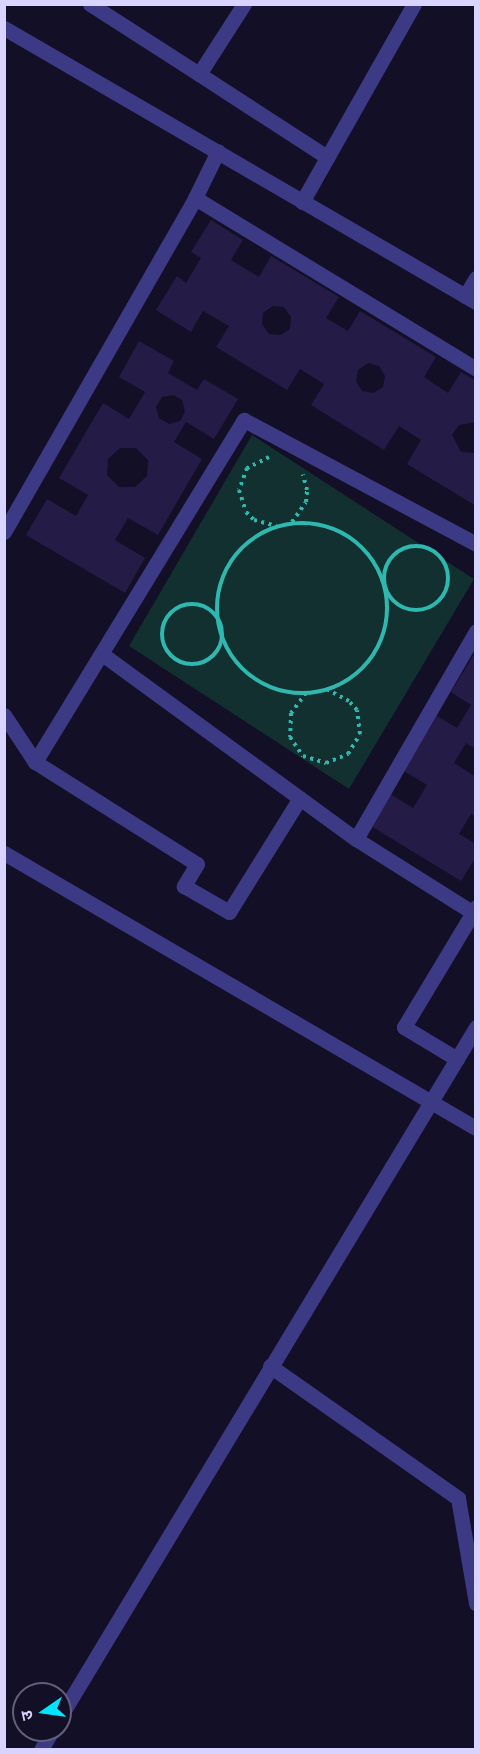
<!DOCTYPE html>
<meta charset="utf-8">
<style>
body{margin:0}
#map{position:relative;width:480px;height:1754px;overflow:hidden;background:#130f26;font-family:"Golos Text","Noto Sans Devanagari",sans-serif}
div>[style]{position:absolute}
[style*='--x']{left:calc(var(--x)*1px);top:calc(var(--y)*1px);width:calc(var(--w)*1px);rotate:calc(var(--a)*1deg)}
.green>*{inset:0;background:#12302f}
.building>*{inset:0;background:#241b47}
.path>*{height:4px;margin-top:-2px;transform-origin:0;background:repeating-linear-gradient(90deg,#2fb8b0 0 3px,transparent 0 7.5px)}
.path>.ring{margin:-2px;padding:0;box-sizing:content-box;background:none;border:4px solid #2fb8b0;border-radius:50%}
.minor>*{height:15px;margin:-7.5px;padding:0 7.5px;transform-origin:7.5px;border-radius:7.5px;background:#3d3a85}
span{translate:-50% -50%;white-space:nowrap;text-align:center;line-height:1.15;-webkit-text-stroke:5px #130f26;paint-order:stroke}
.frame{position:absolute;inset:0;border:6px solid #d9d4ff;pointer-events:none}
.north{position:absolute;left:12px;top:1682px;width:60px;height:60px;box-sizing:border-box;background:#130f26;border:2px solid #625e7d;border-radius:50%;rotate:257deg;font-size:16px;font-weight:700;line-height:24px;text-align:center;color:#d9d4ff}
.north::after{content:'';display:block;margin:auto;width:21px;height:27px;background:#00e5ff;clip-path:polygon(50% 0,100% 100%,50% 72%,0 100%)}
</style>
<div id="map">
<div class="green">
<i style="clip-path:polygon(252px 435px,474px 579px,349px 789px,129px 646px)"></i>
</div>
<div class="building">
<i style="clip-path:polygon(evenodd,211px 220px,243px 240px,231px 260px,259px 277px,271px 256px,339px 297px,326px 318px,348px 331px,360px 311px,436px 357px,424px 377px,448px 393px,461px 372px,476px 381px,476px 422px,459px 425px,452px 435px,461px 452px,476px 453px,476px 506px,407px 464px,421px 440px,399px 426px,384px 450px,311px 405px,324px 384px,300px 369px,287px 390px,216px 347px,229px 326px,203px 311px,191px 332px,156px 310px,177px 276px,186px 283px,201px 258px,191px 252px,211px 220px,273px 306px,284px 307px,291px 317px,290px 329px,280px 335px,269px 334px,262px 324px,263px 313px,273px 306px,211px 220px,368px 363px,379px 366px,385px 376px,383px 387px,373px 393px,362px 391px,356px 381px,358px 370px,368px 363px)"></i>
<i style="clip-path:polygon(evenodd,139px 341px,174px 361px,168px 373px,197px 390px,204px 379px,238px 399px,214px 439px,186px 422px,174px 442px,202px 459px,158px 535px,128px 518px,115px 540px,145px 558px,125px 593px,26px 535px,47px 499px,76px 516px,88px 495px,59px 478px,103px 403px,129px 419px,145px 392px,119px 377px,139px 341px,173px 395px,182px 400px,185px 412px,180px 421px,169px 424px,159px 418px,156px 407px,162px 397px,173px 395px,139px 341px,120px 448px,136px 448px,148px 460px,147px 476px,135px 487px,119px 487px,107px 475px,108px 459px,120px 448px)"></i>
<i style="clip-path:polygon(476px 651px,476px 749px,466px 743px,454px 763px,476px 777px,476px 817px,471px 814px,459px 834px,476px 844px,476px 857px,461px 881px,371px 826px,390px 794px,413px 808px,427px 785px,404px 771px,437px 716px,457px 728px,471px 705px,451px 692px)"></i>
</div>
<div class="path">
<i style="--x:269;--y:457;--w:25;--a:153"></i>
<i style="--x:247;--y:468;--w:23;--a:110"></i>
<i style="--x:239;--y:490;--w:23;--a:72"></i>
<i style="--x:246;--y:512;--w:11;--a:45"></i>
<i style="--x:254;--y:520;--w:23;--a:15"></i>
<i style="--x:292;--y:522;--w:24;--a:-55"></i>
<i style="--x:306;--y:502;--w:12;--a:-85"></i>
<i style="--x:307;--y:490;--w:16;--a:-105"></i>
<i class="ring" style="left:217px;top:523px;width:166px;height:166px"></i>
<i class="ring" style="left:384px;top:546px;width:60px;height:60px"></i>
<i class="ring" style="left:162px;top:604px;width:56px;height:56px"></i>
<i style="--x:306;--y:693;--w:25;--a:127"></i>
<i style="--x:291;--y:713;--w:24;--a:92"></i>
<i style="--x:290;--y:737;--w:23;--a:56"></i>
<i style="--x:303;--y:756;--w:24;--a:17"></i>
<i style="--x:326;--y:763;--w:24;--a:-22"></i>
<i style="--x:348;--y:754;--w:23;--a:-59"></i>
<i style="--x:360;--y:734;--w:24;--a:-97"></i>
<i style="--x:357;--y:710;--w:12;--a:-132"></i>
<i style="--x:349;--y:701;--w:24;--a:-152"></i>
</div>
<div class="minor">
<i style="--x:90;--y:4;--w:130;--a:32.7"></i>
<i style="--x:244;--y:4;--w:83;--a:122.7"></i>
<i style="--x:199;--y:74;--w:153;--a:33"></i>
<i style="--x:4;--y:28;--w:546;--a:30.14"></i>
<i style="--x:195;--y:198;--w:329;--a:31.3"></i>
<i style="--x:302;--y:202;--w:227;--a:-60.5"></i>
<i style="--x:465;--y:296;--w:21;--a:-59"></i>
<i style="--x:4;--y:532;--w:385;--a:-60.2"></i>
<i style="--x:195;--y:198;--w:52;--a:-63.9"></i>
<i style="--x:102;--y:654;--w:314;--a:36.1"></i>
<i style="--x:356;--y:839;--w:240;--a:-60"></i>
<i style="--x:4;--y:715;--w:56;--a:56.6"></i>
<i style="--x:35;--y:762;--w:401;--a:-58.6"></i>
<i style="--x:244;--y:420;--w:263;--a:28.1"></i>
<i style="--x:35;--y:762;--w:191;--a:32.2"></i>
<i style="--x:197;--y:864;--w:26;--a:121"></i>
<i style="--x:184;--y:886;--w:52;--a:30"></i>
<i style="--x:229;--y:912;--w:134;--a:-58.1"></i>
<i style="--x:356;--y:839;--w:137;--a:32.2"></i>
<i style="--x:4;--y:853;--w:546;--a:30.23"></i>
<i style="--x:457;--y:1059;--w:62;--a:-148.9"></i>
<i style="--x:404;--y:1027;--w:140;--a:-59"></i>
<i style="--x:270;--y:1366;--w:230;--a:35.1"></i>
<i style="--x:458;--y:1498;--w:107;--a:80.3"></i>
<i style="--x:60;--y:1717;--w:806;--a:-58.91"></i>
<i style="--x:41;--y:1750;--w:23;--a:-61"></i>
</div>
<div class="frame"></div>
<div class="north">उ</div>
</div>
